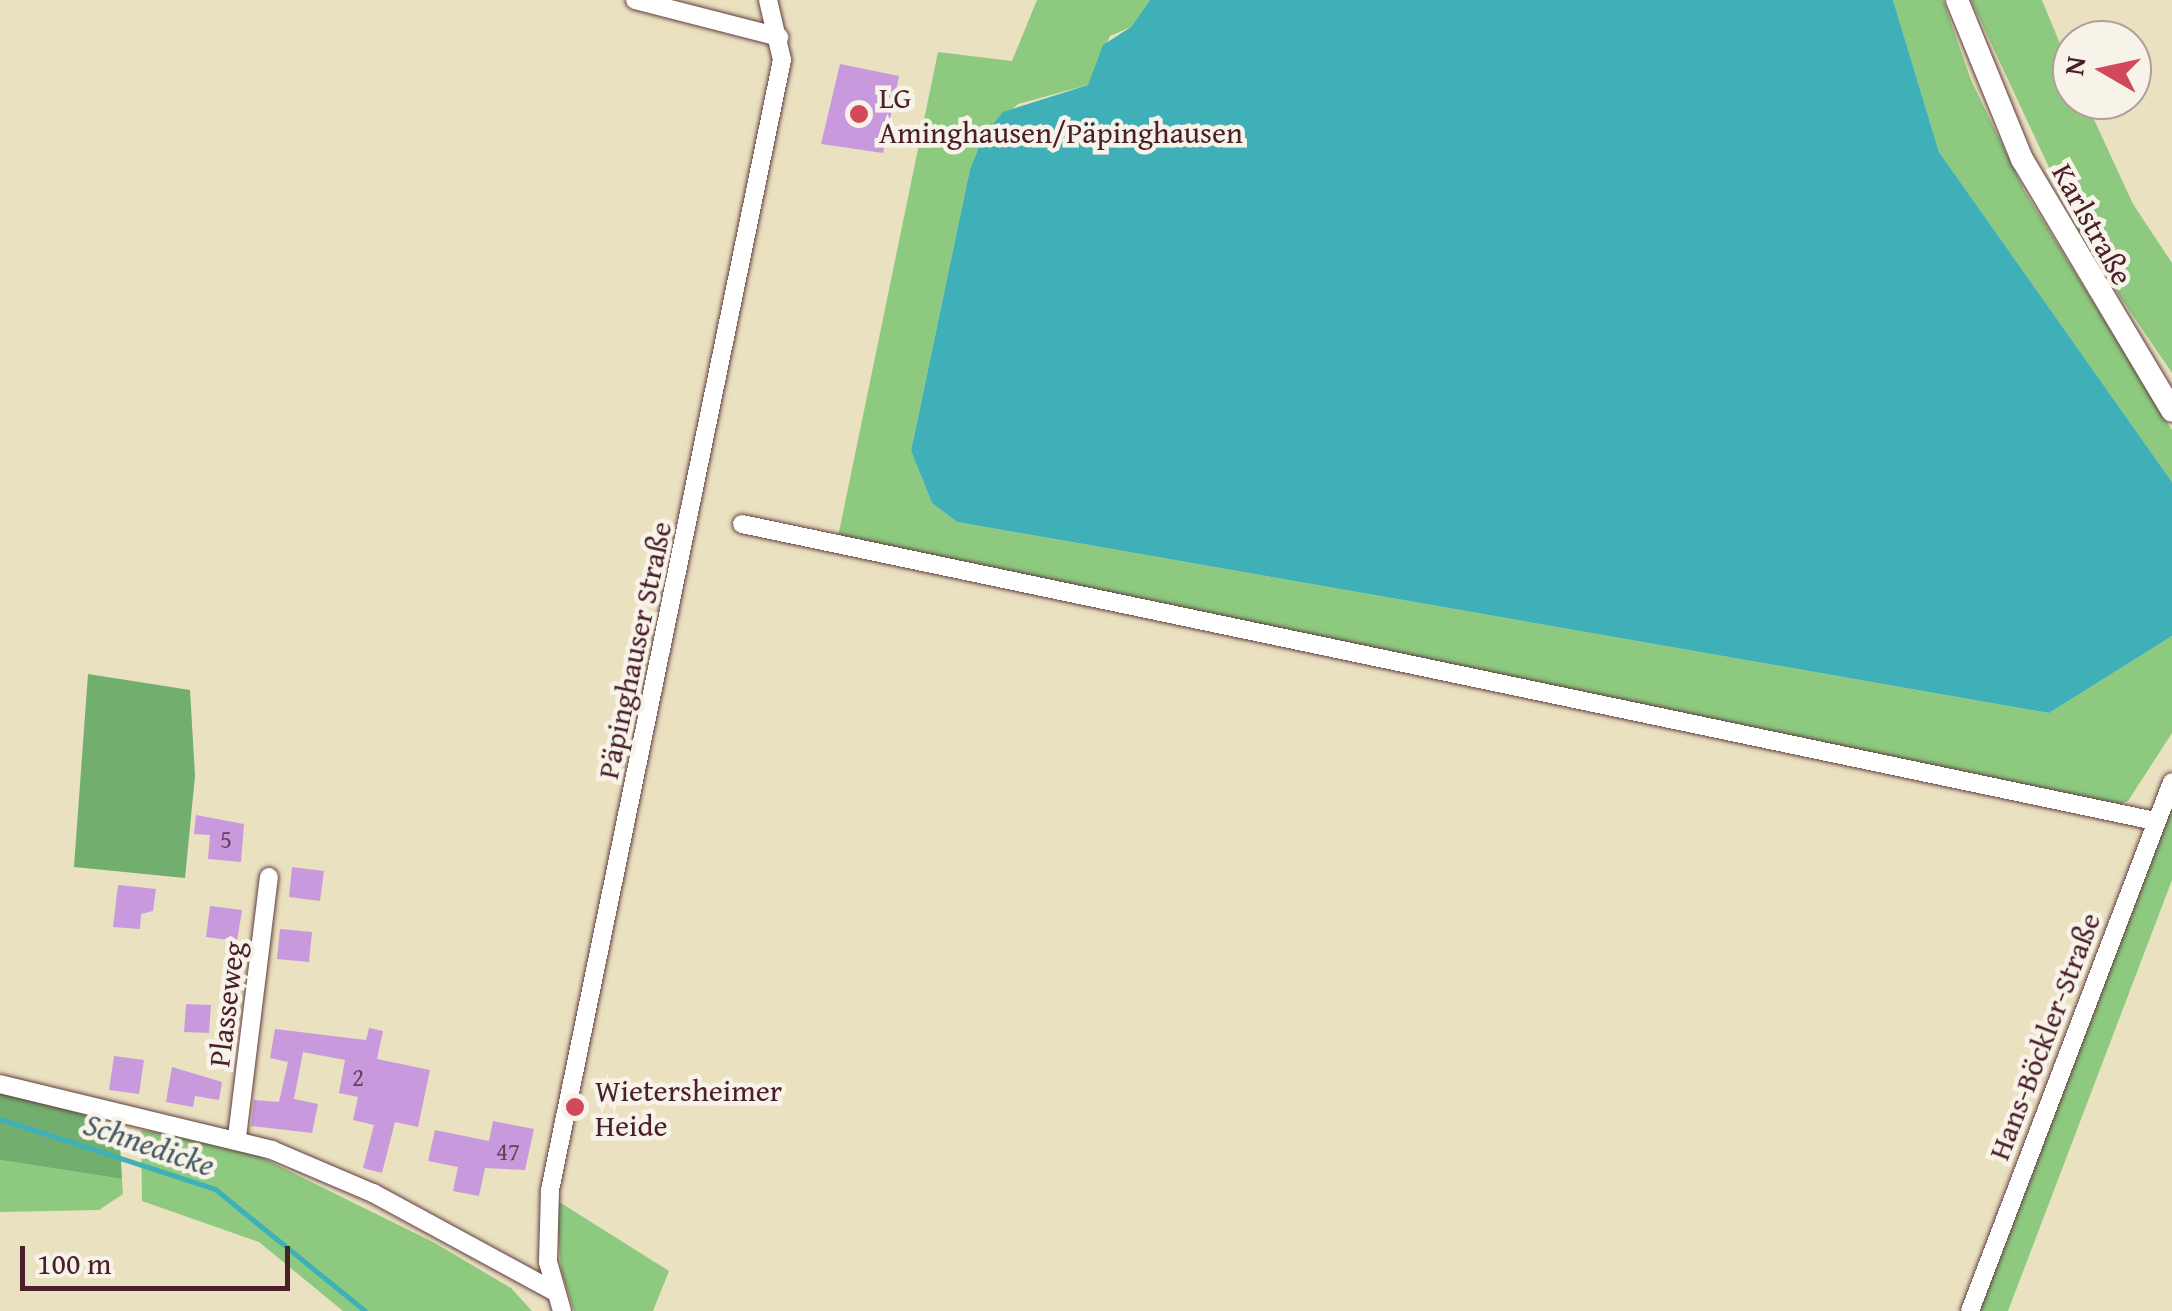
<!DOCTYPE html>
<meta charset="utf-8">
<style>
body{margin:0}
#map{position:relative;width:2172px;height:1311px;overflow:hidden;background:#eae1c0;font-family:"Gentium Book Plus",serif}
div>[style]{position:absolute}
[style*='--x']{left:calc(var(--x)*1px);top:calc(var(--y)*1px);width:calc(var(--w)*1px);rotate:calc(var(--a)*1deg)}
.green>*{inset:0;background:#8dca7f}
.forest>*{inset:0;background:#72ae6e}
.water>*{inset:0;background:#3fb0b7}
.stream>*{height:5px;margin:-2.5px;padding:0 2.5px;transform-origin:2.5px;border-radius:2.5px;background:#3fb0b7}
.building>*{inset:0;background:#c899dd}
.roads{filter:drop-shadow(0 0 2px #623c41) drop-shadow(0 0 2px #623c41)}
.minor>*{height:18px;margin:-9px;padding:0 9px;transform-origin:9px;border-radius:9px;background:#fff}
.tertiary>*{height:22px;margin:-11px;padding:0 11px;transform-origin:11px;border-radius:11px;background:#fff}
.dots>*{width:28px;height:28px;translate:-50% -50%;box-sizing:border-box;border:5px solid #f7f3e8;border-radius:50%}
span{translate:-50% -50%;white-space:nowrap;text-align:center;line-height:1.15;-webkit-text-stroke:9px #f7f3e8;paint-order:stroke}
.number-label{font-size:25px;color:#6a3e58}
.number-label span{-webkit-text-stroke-width:0}
.poi-label{font-size:30px;color:#4a1f2b}
.left{translate:0 -50%;text-align:left}
.street-label{font-size:30px;color:#4a1f2b}
.water-label{font-size:32px;color:#465963;font-style:italic}
.north{position:absolute;left:2052px;top:20px;width:100px;height:100px;box-sizing:border-box;background:#f7f3e8;border:2px solid #b29e9c;border-radius:50%;rotate:279deg;font-size:28px;font-weight:700;line-height:40px;text-align:center;color:#4a1f2b}
.north::after{content:'';display:block;margin:auto;width:35px;height:45px;background:#d1495b;clip-path:polygon(50% 0,100% 100%,50% 72%,0 100%)}
.scale{position:absolute;left:20px;top:1246px;width:270px;height:45px;box-sizing:border-box;border:5px solid #4a1f2b;border-top:0;padding-left:12px;font-size:30px;line-height:35px;white-space:nowrap;color:#4a1f2b;-webkit-text-stroke:8px #f7f3e8;paint-order:stroke}
</style>
<div id="map">
<div class="green">
<i style="clip-path:polygon(1037px 0,1150px 0,1131px 27px,1110px 36px,1088px 85px,1018px 104px,983px 137px,970px 169px,911px 451px,932px 503px,957px 522px,2049px 713px,2172px 636px,2172px 733px,2128px 801px,2118px 805px,838px 537px,938px 52px,1012px 61px)"></i>
<i style="clip-path:polygon(1893px 0,1943px 0,1971px 80px,2024px 190px,2172px 430px,2172px 482px,1939px 152px)"></i>
<i style="clip-path:polygon(1971px 0,2042px 0,2072px 73px,2072px 100px,2085px 100px,2133px 204px,2172px 263px,2172px 373px,2085px 245px)"></i>
<i style="clip-path:polygon(2172px 802px,2172px 880px,2008px 1311px,1977px 1311px)"></i>
<i style="clip-path:polygon(141px 1130px,234px 1144px,433px 1242px,511px 1288px,532px 1311px,343px 1311px,259px 1242px,142px 1201px)"></i>
<i style="clip-path:polygon(0 1160px,122px 1179px,123px 1194px,99px 1210px,0 1212px)"></i>
<i style="clip-path:polygon(556px 1200px,669px 1271px,653px 1311px,574px 1311px,561px 1270px)"></i>
</div>
<div class="forest">
<i style="clip-path:polygon(88px 674px,190px 690px,195px 776px,185px 878px,74px 867px)"></i>
<i style="clip-path:polygon(0 1092px,119px 1124px,122px 1179px,0 1160px)"></i>
</div>
<div class="water">
<i style="clip-path:polygon(1150px 0,1893px 0,1939px 152px,2172px 482px,2172px 636px,2049px 713px,957px 522px,932px 503px,911px 451px,970px 169px,983px 137px,1003px 112px,1088px 85px,1103px 45px,1131px 27px)"></i>
</div>
<div class="stream">
<i style="--x:0;--y:1119;--w:226;--a:18"></i>
<i style="--x:215;--y:1189;--w:193;--a:39.1"></i>
</div>
<div class="building">
<i style="clip-path:polygon(840px 64px,899px 76px,883px 153px,821px 144px)"></i>
<i style="clip-path:polygon(196px 815px,244px 824px,241px 862px,208px 859px,210px 835px,194px 834px)"></i>
<i style="clip-path:polygon(292px 867px,324px 871px,320px 901px,289px 897px)"></i>
<i style="clip-path:polygon(118px 885px,156px 889px,153px 911px,141px 914px,140px 929px,113px 927px)"></i>
<i style="clip-path:polygon(210px 906px,242px 910px,237px 941px,206px 937px)"></i>
<i style="clip-path:polygon(280px 929px,312px 932px,309px 962px,277px 959px)"></i>
<i style="clip-path:polygon(186px 1004px,211px 1005px,209px 1033px,184px 1032px)"></i>
<i style="clip-path:polygon(369px 1028px,383px 1031px,377px 1059px,430px 1070px,418px 1127px,395px 1122px,382px 1173px,363px 1168px,374px 1125px,353px 1120px,358px 1097px,339px 1093px,345px 1060px,303px 1052px,294px 1099px,318px 1104px,312px 1133px,251px 1126px,254px 1100px,279px 1102px,288px 1062px,270px 1058px,275px 1029px,366px 1040px)"></i>
<i style="clip-path:polygon(114px 1056px,144px 1060px,139px 1094px,109px 1090px)"></i>
<i style="clip-path:polygon(172px 1067px,222px 1082px,219px 1100px,195px 1096px,193px 1107px,166px 1102px)"></i>
<i style="clip-path:polygon(493px 1121px,534px 1129px,525px 1170px,485px 1168px,479px 1196px,453px 1191px,458px 1167px,428px 1161px,435px 1130px,489px 1141px)"></i>
</div>
<div class="roads">
<div class="minor">
<i style="--x:635;--y:0;--w:149;--a:14.4"></i>
<i style="--x:742;--y:524;--w:1444;--a:11.87"></i>
<i style="--x:0;--y:1084;--w:280;--a:13.6"></i>
<i style="--x:272;--y:1150;--w:110;--a:23.1"></i>
<i style="--x:373;--y:1193;--w:207;--a:28.5"></i>
<i style="--x:237;--y:1137;--w:262;--a:-83"></i>
<i style="--x:562;--y:1311;--w:51;--a:-105.9"></i>
<i style="--x:548;--y:1262;--w:72;--a:-88.4"></i>
<i style="--x:550;--y:1190;--w:1154;--a:-78.4"></i>
<i style="--x:782;--y:60;--w:62;--a:-103.1"></i>
<i style="--x:1970;--y:1311;--w:566;--a:-69.1"></i>
</div>
<div class="tertiary">
<i style="--x:1957;--y:0;--w:172;--a:67.8"></i>
<i style="--x:2022;--y:159;--w:293;--a:59.2"></i>
</div>
</div>
<div class="dots">
<i style="left:859px;top:114px;background:#d1495b"></i>
<i style="left:575px;top:1107px;background:#d1495b"></i>
</div>
<div class="number-label">
<span style="left:226px;top:839px">5</span>
<span style="left:358px;top:1077px">2</span>
<span style="left:508px;top:1151px">47</span>
</div>
<div class="poi-label">
<span class="left" style="left:879px;top:114px">LG<br>Aminghausen/Päpinghausen</span>
<span class="left" style="left:595px;top:1107px">Wietersheimer<br>Heide</span>
</div>
<div class="street-label">
<span style="left:2093px;top:224px;rotate:61deg">Karlstraße</span>
<span style="left:634px;top:650px;rotate:-78deg">Päpinghauser Straße</span>
<span style="left:226px;top:1004px;rotate:-83deg">Plasseweg</span>
<span style="left:2044px;top:1036px;rotate:-69deg">Hans-Böckler-Straße</span>
</div>
<div class="water-label">
<span style="left:149px;top:1145px;rotate:19deg">Schnedicke</span>
</div>
<div class="north">N</div>
<div class="scale">100 m</div>
</div>
